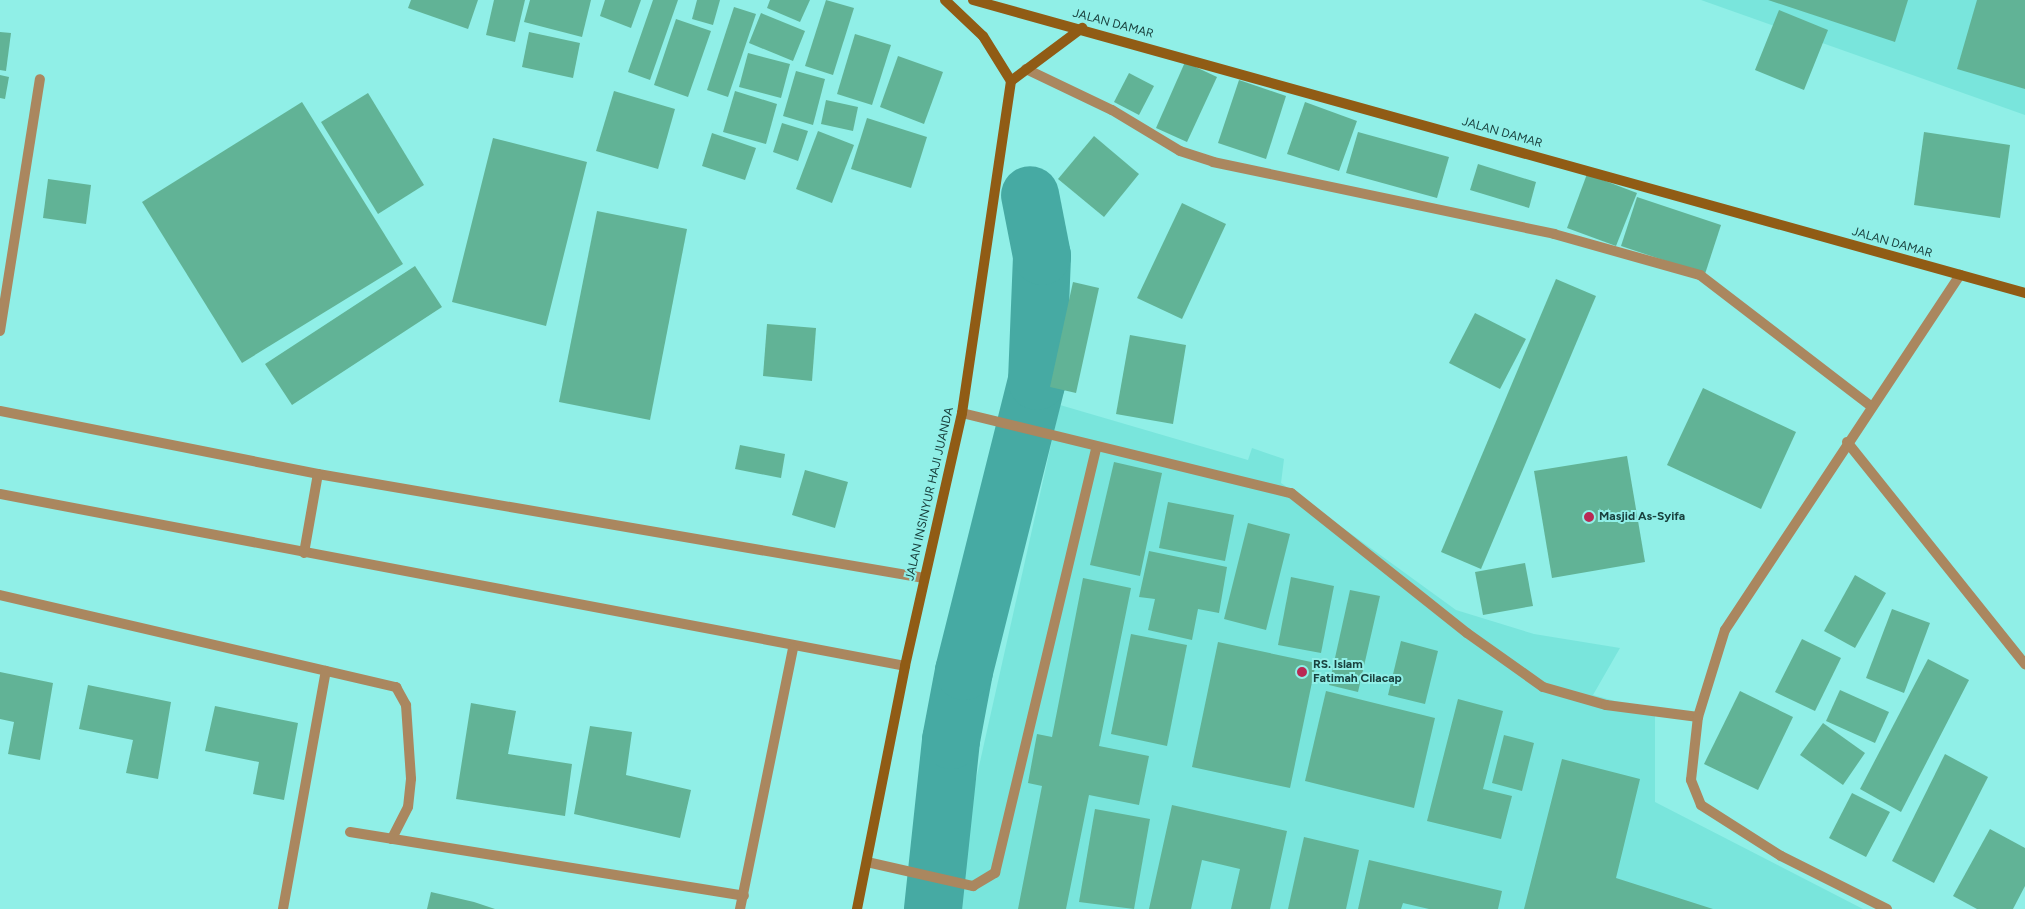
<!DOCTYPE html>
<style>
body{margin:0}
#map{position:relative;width:2025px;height:909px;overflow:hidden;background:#90efe7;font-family:Figtree,sans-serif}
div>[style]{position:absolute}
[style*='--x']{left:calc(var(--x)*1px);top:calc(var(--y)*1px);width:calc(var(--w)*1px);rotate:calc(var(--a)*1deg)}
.built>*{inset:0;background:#79e5dc}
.river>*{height:58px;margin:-29px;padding:0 29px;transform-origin:29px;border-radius:29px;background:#46aaa3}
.building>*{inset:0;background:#61b396}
.street>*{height:10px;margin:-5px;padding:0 5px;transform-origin:5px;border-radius:5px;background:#aa875f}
.secondary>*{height:10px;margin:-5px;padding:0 5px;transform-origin:5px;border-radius:5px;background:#905c15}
.dots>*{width:14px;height:14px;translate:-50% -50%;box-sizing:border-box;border:2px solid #90efe7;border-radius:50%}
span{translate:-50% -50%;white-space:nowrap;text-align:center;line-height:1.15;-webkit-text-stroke:4px #90efe7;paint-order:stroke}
.street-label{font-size:12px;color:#19413e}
.poi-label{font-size:12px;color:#19413e;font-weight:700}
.left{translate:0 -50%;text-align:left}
</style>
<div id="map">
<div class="built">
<i style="clip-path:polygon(1701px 0,2025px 0,2025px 115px)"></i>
<i style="clip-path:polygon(1060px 405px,1248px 460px,1252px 448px,1284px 459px,1281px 483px,1456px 610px,1534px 634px,1620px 648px,1593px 695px,1655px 712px,1655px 802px,1863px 909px,947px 909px)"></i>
</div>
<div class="river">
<i style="--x:933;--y:909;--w:170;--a:-83.9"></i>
<i style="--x:951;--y:740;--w:70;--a:-79.3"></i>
<i style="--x:964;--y:671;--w:299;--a:-75.9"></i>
<i style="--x:1037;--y:381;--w:125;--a:-87.7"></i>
<i style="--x:1042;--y:256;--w:62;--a:-101.1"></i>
</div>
<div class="building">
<i style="clip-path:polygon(411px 0,478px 0,468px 29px,408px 8px)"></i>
<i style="clip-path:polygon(494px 0,525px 0,515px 42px,486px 35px)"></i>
<i style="clip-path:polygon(530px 0,591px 0,582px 37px,524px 22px)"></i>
<i style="clip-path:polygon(605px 0,641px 0,631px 28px,600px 16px)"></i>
<i style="clip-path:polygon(653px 0,678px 0,650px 80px,628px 72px)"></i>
<i style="clip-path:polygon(697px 0,720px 0,713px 25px,692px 19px)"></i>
<i style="clip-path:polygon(770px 0,810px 0,800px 22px,767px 8px)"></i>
<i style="clip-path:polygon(826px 0,854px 8px,833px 75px,805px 66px)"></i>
<i style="clip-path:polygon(1768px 0,1908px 0,1895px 42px)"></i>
<i style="clip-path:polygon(1977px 0,2025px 0,2025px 89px,1957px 69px)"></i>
<i style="clip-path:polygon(734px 7px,756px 14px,728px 97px,707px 90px)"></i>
<i style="clip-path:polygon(1779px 10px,1828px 30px,1804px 90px,1755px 70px)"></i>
<i style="clip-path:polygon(761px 13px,805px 31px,793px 61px,749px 43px)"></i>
<i style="clip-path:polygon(676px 19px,711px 31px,688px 97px,654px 85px)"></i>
<i style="clip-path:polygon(0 32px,11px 33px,6px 71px,0 70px)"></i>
<i style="clip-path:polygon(529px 32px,580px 43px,573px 78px,522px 67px)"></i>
<i style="clip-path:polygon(855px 34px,891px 45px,872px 105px,837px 94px)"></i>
<i style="clip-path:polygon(748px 53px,790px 64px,781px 98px,739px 87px)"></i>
<i style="clip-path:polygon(898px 56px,943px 72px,924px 124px,880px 107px)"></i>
<i style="clip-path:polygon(1185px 62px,1217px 77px,1187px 142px,1156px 128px)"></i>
<i style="clip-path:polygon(796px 71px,825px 79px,813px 125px,783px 116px)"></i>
<i style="clip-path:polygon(1129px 73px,1154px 86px,1139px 115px,1114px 102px)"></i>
<i style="clip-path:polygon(0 75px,9px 77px,5px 99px,0 98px)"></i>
<i style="clip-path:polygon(1239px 80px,1286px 96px,1266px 159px,1218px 143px)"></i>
<i style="clip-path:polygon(614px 91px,675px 109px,658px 169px,596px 151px)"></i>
<i style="clip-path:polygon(735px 91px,777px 104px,766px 144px,723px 132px)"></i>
<i style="clip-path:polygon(368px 93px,424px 185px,378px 214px,321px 122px)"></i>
<i style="clip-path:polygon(826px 100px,858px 107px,853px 131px,821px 124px)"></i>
<i style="clip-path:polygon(302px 102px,403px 264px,242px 363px,142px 202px)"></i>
<i style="clip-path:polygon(1305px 102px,1357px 121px,1339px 171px,1287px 154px)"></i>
<i style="clip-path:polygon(867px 118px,927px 137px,911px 188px,851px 169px)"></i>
<i style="clip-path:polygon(782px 123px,808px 131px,798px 161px,773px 152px)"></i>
<i style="clip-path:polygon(818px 131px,854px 145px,832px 203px,796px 189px)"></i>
<i style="clip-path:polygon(1358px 132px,1449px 157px,1437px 198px,1346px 173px)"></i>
<i style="clip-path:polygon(1924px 132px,2010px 145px,2000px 218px,1914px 205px)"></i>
<i style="clip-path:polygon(712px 133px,756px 148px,745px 180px,702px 166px)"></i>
<i style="clip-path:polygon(1094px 136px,1139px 174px,1104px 217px,1058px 179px)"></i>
<i style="clip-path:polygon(493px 138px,587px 162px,546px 326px,452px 302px)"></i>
<i style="clip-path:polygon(1478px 164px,1536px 182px,1529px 208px,1470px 190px)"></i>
<i style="clip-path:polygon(1587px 174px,1637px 193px,1616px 246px,1567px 228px)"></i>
<i style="clip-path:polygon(48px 179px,91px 185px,86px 224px,43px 218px)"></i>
<i style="clip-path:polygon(1637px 197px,1721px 225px,1705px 274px,1621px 246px)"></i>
<i style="clip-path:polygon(1182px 203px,1226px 224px,1182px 319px,1137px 298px)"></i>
<i style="clip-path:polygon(597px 211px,687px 229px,650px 420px,559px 402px)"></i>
<i style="clip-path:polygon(415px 266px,442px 307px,292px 405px,265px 364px)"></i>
<i style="clip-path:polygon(1556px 279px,1596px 296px,1481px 569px,1441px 552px)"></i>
<i style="clip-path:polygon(1073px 282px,1099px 288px,1076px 393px,1050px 387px)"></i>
<i style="clip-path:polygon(1475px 313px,1526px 339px,1500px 389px,1449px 363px)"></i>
<i style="clip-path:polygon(767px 324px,816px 328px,812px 381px,763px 376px)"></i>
<i style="clip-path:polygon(1130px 335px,1186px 345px,1173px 424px,1116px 414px)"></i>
<i style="clip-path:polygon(1703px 388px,1796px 432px,1761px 509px,1667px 465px)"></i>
<i style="clip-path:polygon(740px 445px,785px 454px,781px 478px,735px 469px)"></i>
<i style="clip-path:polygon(1627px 456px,1645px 562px,1552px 578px,1534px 471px)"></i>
<i style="clip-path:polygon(1114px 462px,1162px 473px,1140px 576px,1090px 565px)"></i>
<i style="clip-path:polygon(805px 470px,848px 482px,835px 528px,792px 515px)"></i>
<i style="clip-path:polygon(1168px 502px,1234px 515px,1225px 561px,1159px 548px)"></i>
<i style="clip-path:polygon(1248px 523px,1290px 534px,1266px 630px,1224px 619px)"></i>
<i style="clip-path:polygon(1149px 551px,1227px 567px,1219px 613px,1198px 609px,1192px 640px,1148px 630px,1155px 599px,1139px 597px)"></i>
<i style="clip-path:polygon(1525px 563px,1533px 606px,1483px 615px,1475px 572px)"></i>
<i style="clip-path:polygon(1855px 575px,1886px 593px,1855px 648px,1824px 631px)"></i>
<i style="clip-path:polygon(1291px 577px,1334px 586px,1321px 653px,1278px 645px)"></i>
<i style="clip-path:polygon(1083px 578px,1131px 588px,1099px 746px,1149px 756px,1139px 805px,1089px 795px,1066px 909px,1018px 909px,1042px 786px,1028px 783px,1037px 734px,1052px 737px)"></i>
<i style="clip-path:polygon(1350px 590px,1380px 596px,1358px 692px,1329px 685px)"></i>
<i style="clip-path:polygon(1892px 609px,1930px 623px,1904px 693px,1866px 678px)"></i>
<i style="clip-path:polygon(1131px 634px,1187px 645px,1167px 746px,1111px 734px)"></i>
<i style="clip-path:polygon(1802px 639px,1841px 658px,1815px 711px,1775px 692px)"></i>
<i style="clip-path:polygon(1401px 641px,1438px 651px,1425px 704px,1388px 695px)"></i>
<i style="clip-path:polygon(1218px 642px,1316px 663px,1290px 788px,1192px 767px)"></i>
<i style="clip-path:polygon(1928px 659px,1969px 680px,1901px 812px,1860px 789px)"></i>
<i style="clip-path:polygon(0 672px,53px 683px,40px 760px,8px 754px,14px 722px,0 719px)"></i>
<i style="clip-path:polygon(88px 685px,171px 702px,158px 779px,126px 773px,133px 740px,79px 729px)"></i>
<i style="clip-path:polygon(1840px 690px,1889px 712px,1875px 743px,1826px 721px)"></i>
<i style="clip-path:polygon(1326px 691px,1435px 718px,1414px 808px,1305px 781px)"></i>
<i style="clip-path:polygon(1740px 691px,1793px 717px,1758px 790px,1704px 764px)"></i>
<i style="clip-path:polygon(1458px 699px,1503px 711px,1483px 789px,1512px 796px,1501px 839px,1427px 821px)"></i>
<i style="clip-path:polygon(471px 703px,516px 711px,508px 754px,572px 764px,565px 816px,456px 799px)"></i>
<i style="clip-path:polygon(215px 706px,298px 723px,284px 800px,253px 794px,259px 762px,205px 751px)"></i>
<i style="clip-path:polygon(1823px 723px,1865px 753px,1843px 785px,1800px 755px)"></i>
<i style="clip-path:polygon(590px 726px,632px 732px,626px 775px,691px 790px,680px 838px,574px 814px)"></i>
<i style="clip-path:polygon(1504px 735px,1534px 743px,1522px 791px,1492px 783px)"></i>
<i style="clip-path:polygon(1945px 754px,1988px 777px,1934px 883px,1892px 861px)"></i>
<i style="clip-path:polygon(1562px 759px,1640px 779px,1616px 878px,1713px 909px,1524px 909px)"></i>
<i style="clip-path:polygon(1852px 793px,1890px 812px,1866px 857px,1829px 838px)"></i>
<i style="clip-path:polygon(1172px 805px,1287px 831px,1270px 909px,1231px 909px,1240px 869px,1202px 860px,1191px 909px,1149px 909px)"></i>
<i style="clip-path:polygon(1095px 809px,1150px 819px,1134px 909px,1079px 902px)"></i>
<i style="clip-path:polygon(1990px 829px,2025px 848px,2025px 886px,2013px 909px,1977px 909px,1953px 896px)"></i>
<i style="clip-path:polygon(1304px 837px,1359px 850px,1346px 909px,1288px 909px)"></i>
<i style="clip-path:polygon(1369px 860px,1502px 891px,1498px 909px,1429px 909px,1403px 903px,1401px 909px,1358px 909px)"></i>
<i style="clip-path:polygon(431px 892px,474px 902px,495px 909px,427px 909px)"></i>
</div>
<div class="street">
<i style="--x:1026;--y:69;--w:95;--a:25.5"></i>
<i style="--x:1112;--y:110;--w:79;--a:31.1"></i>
<i style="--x:1180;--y:151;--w:35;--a:18"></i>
<i style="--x:1213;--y:162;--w:349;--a:11.9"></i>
<i style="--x:1554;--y:234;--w:152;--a:15.7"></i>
<i style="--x:1700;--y:275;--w:215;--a:37.5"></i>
<i style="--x:0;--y:331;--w:255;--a:-81"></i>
<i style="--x:0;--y:411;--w:324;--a:11.2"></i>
<i style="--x:318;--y:474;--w:615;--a:9.74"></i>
<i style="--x:962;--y:413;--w:339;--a:13.7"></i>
<i style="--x:1291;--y:493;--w:225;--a:38.5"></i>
<i style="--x:1467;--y:633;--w:93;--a:35.4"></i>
<i style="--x:1543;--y:687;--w:66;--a:15.9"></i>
<i style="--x:1606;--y:705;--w:93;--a:7.4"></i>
<i style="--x:1847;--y:442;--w:285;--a:51.3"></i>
<i style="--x:0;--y:494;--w:921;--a:10.76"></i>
<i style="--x:304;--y:553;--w:80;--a:-80"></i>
<i style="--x:0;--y:595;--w:407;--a:13.1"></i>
<i style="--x:396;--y:687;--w:21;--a:61"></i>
<i style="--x:406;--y:705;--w:74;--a:86.1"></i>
<i style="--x:411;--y:779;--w:28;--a:96"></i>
<i style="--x:408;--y:807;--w:36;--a:117"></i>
<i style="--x:350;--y:832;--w:399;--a:9.2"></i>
<i style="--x:867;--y:862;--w:109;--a:12.8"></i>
<i style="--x:973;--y:886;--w:26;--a:-31"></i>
<i style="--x:995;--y:873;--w:437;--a:-76.6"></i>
<i style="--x:283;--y:909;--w:242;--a:-79.8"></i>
<i style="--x:740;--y:909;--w:266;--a:-78.5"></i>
<i style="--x:1887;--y:909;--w:119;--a:-153.4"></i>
<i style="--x:1781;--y:856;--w:95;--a:-147.5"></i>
<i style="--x:1701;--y:805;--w:27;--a:-112"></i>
<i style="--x:1691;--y:780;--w:63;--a:-83.7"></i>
<i style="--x:1698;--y:717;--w:91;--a:-72.8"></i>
<i style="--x:1725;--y:630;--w:426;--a:-56.5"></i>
</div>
<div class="secondary">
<i style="--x:945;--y:0;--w:52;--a:43.5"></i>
<i style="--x:983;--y:36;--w:53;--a:58.1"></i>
<i style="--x:973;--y:0;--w:1092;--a:15.56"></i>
<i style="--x:1011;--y:81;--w:89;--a:-36.7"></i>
<i style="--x:857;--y:909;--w:248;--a:-78.8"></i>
<i style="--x:905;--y:666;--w:259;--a:-77.3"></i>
<i style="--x:962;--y:413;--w:336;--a:-81.6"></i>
</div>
<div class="dots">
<i style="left:1589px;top:517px;background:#b92954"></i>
<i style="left:1302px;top:672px;background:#b92954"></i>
</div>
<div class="street-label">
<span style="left:1113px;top:24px;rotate:15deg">JALAN DAMAR</span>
<span style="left:1502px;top:133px;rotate:16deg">JALAN DAMAR</span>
<span style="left:1892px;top:243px;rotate:16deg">JALAN DAMAR</span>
<span style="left:930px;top:494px;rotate:-77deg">JALAN INSINYUR HAJI JUANDA</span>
</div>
<div class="poi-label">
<span class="left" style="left:1599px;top:517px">Masjid As-Syifa</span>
<span class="left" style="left:1313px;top:672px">RS. Islam<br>Fatimah Cilacap</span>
</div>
</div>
